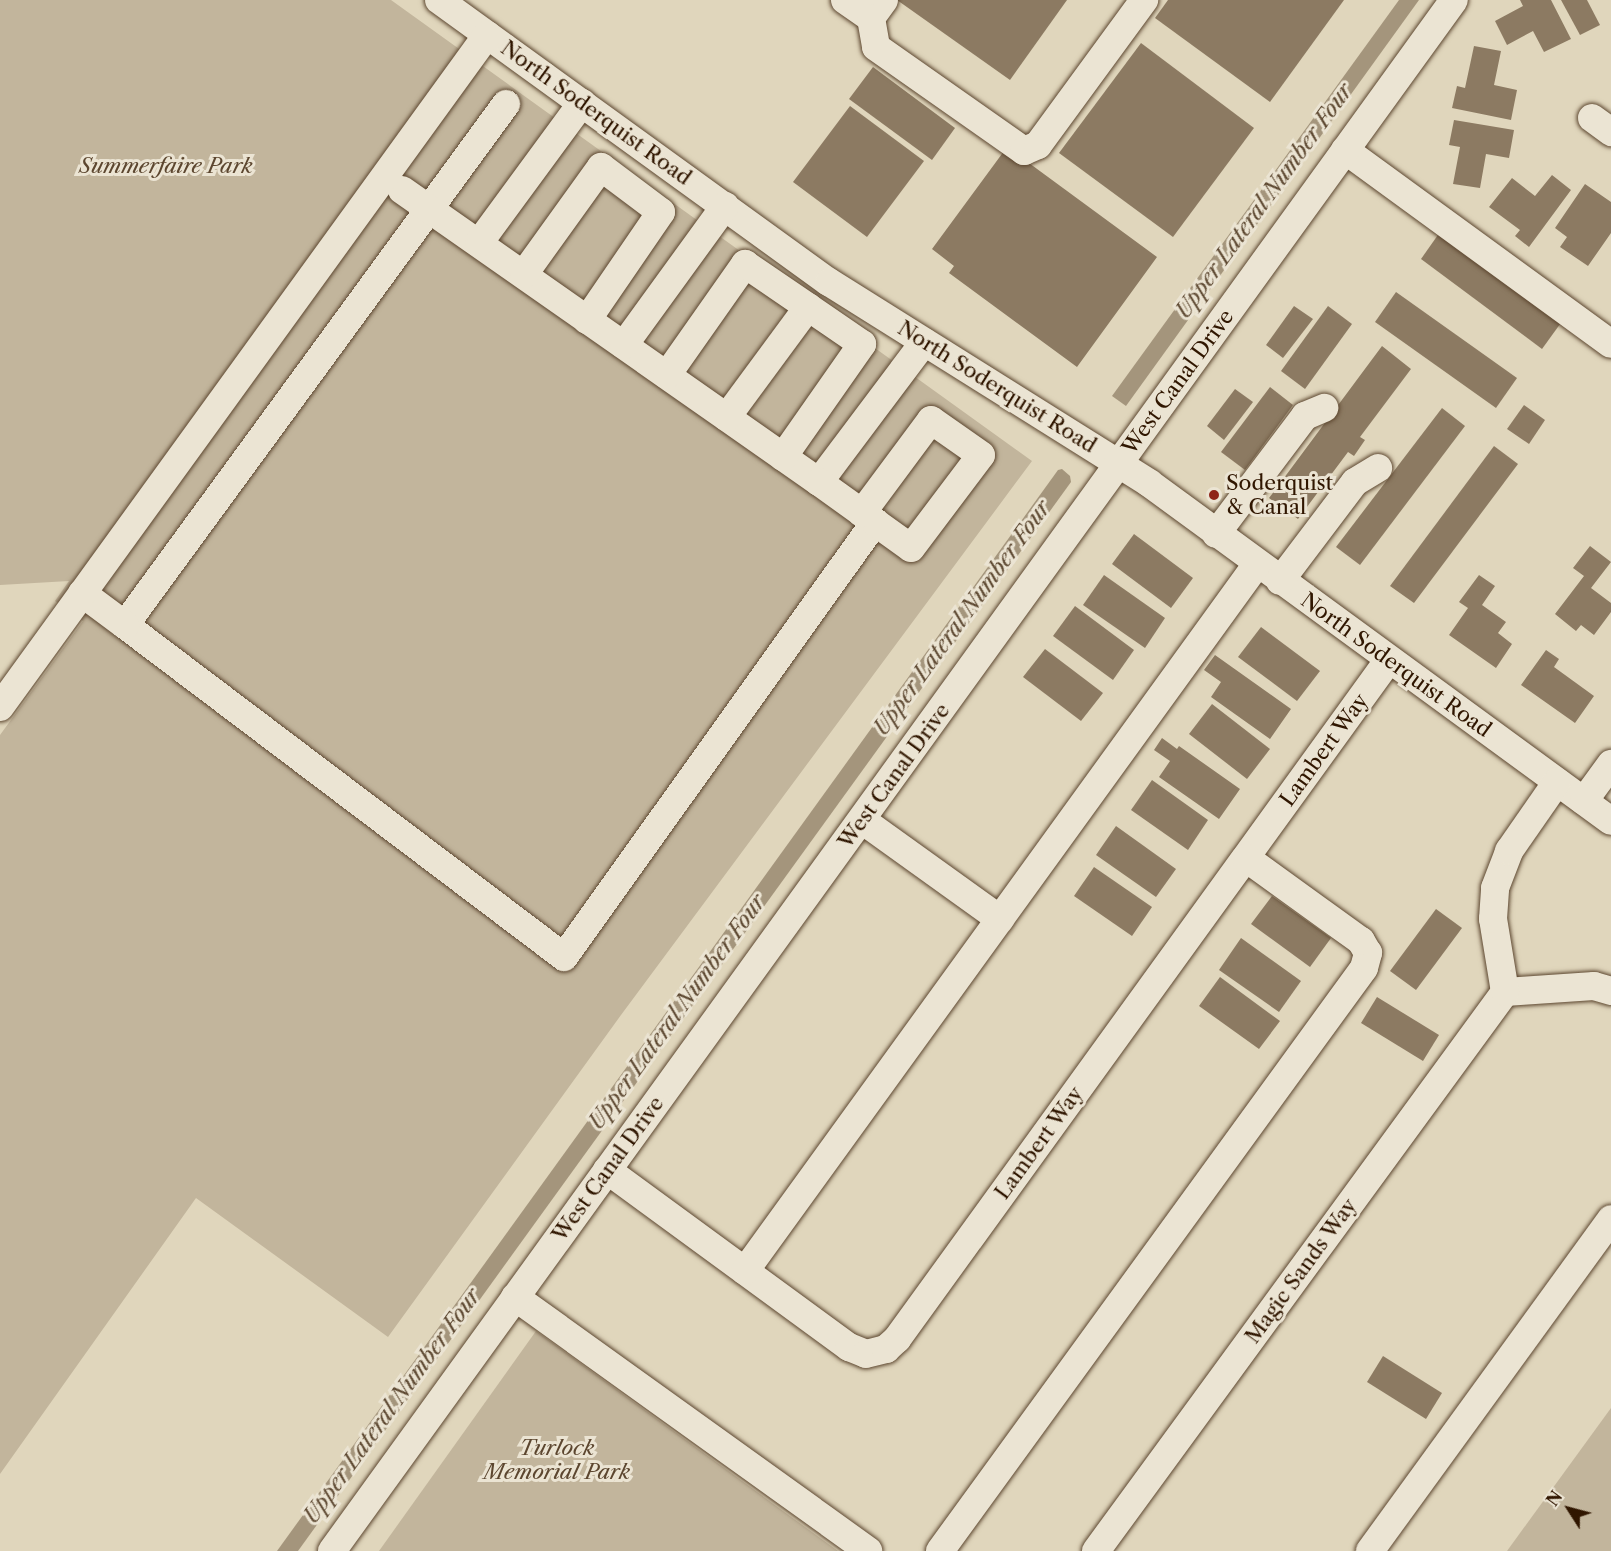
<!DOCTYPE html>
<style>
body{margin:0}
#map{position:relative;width:1611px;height:1551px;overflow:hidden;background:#e0d6bc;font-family:"Libre Caslon Text",serif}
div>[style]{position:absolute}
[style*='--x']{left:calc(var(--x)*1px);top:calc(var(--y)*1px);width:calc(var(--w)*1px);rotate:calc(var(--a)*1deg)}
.green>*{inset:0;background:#c2b59c}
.water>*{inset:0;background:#a4957c}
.building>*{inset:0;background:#8c7a62}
.roads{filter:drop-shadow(0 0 2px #5c462f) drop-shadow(0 0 2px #5c462f)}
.minor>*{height:28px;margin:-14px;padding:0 14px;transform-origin:14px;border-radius:14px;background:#ebe4d3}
.dots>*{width:16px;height:16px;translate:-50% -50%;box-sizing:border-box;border:3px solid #ebe4d3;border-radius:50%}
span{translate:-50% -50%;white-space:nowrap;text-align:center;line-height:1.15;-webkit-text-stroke:6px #ebe4d3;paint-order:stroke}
.street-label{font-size:21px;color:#301600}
.park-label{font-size:21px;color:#5c462f;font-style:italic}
.poi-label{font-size:21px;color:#301600}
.left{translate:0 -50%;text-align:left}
.water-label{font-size:22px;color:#5e4932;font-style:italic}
.north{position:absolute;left:1539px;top:1479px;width:60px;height:60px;-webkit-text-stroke:4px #ebe4d3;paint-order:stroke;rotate:306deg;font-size:16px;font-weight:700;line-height:24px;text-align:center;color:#301600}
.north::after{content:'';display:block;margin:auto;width:21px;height:27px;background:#301600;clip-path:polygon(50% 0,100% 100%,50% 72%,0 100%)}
</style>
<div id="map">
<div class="green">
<i style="clip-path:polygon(0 0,391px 0,1032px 461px,621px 1015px,388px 1337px,196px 1198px,0 1474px,0 735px,83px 621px,55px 601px,69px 581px,0 585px)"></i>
<i style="clip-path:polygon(536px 1331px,838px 1551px,379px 1551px)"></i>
<i style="clip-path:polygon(1611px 1408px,1611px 1551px,1507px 1551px)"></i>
</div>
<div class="water">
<i style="clip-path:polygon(1399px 0,1419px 0,1126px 406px,1112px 396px)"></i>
<i style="clip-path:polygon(1062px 469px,1070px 476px,1071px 482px,298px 1551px,277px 1551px,1058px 470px)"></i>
</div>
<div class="building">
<i style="clip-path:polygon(897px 0,1067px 0,1010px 80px)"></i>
<i style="clip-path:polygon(1168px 0,1344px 0,1270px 102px,1155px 18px)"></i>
<i style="clip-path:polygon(1520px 0,1551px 0,1571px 39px,1544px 52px,1533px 31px,1507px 45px,1495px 21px,1523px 6px)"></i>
<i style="clip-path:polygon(1561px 0,1587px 0,1600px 25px,1580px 35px)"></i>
<i style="clip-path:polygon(1141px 43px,1254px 128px,1173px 237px,1059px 153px)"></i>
<i style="clip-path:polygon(1474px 46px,1501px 51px,1494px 85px,1517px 90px,1511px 120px,1452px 108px,1457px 86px,1465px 88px)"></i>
<i style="clip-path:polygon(873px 67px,955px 128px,932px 160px,849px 99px)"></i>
<i style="clip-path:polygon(850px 106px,924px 161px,867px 237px,793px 182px)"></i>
<i style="clip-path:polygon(1454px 120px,1514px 130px,1509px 158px,1486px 154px,1480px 188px,1453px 184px,1460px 147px,1449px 145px)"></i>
<i style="clip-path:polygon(1007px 147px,1157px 257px,1077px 367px,949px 273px,954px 266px,932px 249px)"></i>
<i style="clip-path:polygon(1552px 175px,1571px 190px,1529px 247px,1515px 236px,1520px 230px,1489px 207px,1512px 178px,1535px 196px)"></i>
<i style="clip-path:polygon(1585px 184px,1611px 202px,1611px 233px,1588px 266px,1560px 247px,1567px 237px,1555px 228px)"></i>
<i style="clip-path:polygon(1440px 232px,1563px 320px,1542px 349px,1421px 259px)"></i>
<i style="clip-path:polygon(1396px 292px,1517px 378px,1496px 408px,1375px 322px)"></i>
<i style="clip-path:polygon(1294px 306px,1313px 319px,1283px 358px,1266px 345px)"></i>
<i style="clip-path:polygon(1328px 306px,1352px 324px,1305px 389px,1281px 371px)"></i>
<i style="clip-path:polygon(1382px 346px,1411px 369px,1360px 437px,1365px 440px,1354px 456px,1348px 452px,1298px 519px,1269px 498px)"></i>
<i style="clip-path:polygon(1270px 387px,1293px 405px,1245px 470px,1221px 452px)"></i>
<i style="clip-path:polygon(1235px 389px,1253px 402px,1224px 440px,1207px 426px)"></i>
<i style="clip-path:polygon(1524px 405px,1545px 420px,1529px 444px,1507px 429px)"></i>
<i style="clip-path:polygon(1442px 408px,1465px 426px,1360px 565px,1336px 547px)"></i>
<i style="clip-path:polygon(1494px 446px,1518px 464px,1414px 603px,1390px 586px)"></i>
<i style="clip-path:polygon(1134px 534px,1193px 578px,1171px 608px,1112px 564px)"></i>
<i style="clip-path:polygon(1590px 546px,1611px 562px,1591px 588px,1611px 603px,1611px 612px,1594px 635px,1581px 625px,1576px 631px,1555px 614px,1584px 576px,1573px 568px)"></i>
<i style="clip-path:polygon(1104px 575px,1165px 618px,1145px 648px,1083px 605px)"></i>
<i style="clip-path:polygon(1479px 575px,1495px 586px,1482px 605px,1506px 622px,1498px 633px,1512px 644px,1496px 668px,1449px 635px,1468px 608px,1459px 602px)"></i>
<i style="clip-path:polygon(1075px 606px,1134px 650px,1113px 680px,1053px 636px)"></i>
<i style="clip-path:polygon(1261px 627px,1320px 671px,1297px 701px,1238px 657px)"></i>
<i style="clip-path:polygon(1045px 649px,1103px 693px,1081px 721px,1023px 677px)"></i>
<i style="clip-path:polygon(1546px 650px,1559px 659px,1554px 667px,1594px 696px,1575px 723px,1521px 685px)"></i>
<i style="clip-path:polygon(1215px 655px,1291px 709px,1270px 739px,1211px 697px,1221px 682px,1204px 670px)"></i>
<i style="clip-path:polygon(1212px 704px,1270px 749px,1247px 779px,1189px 734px)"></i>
<i style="clip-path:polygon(1162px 738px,1177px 749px,1179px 746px,1240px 789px,1219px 819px,1159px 777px,1170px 761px,1154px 750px)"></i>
<i style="clip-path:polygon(1152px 780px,1208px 820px,1188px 850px,1131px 810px)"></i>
<i style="clip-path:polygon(1116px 826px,1176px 869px,1156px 897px,1096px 855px)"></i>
<i style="clip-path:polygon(1094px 867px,1152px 907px,1132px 936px,1074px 896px)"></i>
<i style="clip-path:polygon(1272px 896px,1331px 938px,1310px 967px,1251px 924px)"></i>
<i style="clip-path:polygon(1436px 909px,1462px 928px,1416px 990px,1390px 971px)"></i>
<i style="clip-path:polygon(1241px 938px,1301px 981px,1279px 1012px,1219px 970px)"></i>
<i style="clip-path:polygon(1220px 977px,1280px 1021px,1259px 1049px,1199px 1006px)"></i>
<i style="clip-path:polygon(1377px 997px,1439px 1035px,1423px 1061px,1361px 1023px)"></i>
<i style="clip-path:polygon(1383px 1356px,1442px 1393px,1426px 1419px,1367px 1382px)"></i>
</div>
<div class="roads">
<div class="minor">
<i style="--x:439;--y:0;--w:481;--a:35.9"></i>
<i style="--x:829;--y:282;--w:378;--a:32.1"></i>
<i style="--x:1149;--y:483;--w:572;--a:36.19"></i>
<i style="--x:845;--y:0;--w:32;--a:35"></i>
<i style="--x:871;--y:18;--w:22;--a:-54"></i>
<i style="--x:871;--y:18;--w:29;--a:80"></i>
<i style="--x:876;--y:47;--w:181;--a:35.1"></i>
<i style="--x:1024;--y:151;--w:15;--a:-23"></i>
<i style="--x:1038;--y:145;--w:180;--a:-53.8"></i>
<i style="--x:506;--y:104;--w:645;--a:126.18"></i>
<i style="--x:125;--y:625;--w:550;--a:37.1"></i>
<i style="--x:564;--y:957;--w:535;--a:-54.44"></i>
<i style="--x:1592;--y:118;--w:24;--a:36"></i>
<i style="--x:1345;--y:150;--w:329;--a:36.1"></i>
<i style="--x:402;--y:190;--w:509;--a:35"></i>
<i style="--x:819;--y:482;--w:175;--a:-53.1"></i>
<i style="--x:479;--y:243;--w:174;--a:-53.7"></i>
<i style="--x:524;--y:274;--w:132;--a:-54.3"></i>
<i style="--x:601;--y:167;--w:75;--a:36.9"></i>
<i style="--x:661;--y:212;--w:131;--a:124.4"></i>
<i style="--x:624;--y:345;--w:172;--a:-54"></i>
<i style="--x:667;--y:375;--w:136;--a:-54.9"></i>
<i style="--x:745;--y:264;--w:76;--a:34.3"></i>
<i style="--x:808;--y:307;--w:137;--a:126.4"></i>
<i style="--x:783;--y:457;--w:138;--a:-55"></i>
<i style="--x:862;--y:344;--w:65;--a:-145.6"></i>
<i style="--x:819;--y:482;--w:113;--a:35.7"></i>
<i style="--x:911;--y:548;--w:116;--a:-53"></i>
<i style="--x:981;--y:455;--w:61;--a:-145"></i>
<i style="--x:931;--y:420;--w:116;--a:126.6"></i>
<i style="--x:1216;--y:534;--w:148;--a:-53"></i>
<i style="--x:1305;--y:416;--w:21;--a:-23"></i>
<i style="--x:1280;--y:581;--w:124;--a:-52.9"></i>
<i style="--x:1355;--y:482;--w:27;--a:-31"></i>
<i style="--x:82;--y:593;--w:54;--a:36.7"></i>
<i style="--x:0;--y:707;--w:830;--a:-54.07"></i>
<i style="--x:1584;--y:801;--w:46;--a:-53.9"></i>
<i style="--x:862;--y:820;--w:170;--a:35.7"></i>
<i style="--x:1505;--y:992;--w:89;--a:-3.9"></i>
<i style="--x:1594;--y:986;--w:18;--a:16"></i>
<i style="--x:607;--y:1170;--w:300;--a:36.2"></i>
<i style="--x:849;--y:1347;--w:18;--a:22"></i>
<i style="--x:866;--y:1354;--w:21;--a:-14"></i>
<i style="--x:886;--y:1349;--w:15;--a:-42"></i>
<i style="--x:897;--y:1339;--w:837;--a:-54.09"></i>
<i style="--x:745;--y:1271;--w:873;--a:-54.09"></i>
<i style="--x:515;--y:1297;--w:435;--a:35.7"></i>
<i style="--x:332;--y:1551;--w:1914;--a:-54.12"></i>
<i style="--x:940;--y:1551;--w:721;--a:-53.97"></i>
<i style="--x:1364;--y:968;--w:16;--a:-75"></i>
<i style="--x:1368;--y:953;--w:14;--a:-120"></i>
<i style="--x:1361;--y:941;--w:142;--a:-144.2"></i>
<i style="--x:1096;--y:1551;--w:693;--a:-53.81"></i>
<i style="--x:1505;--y:992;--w:74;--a:-99.3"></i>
<i style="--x:1493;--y:919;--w:31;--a:-86"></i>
<i style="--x:1495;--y:888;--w:40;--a:-69"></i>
<i style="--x:1509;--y:851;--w:84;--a:-55.2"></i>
<i style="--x:1370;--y:1551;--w:410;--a:-54"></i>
</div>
</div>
<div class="dots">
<i style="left:1214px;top:495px;background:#8f2418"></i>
</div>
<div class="street-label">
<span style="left:596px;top:113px;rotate:36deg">North Soderquist Road</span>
<span style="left:1178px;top:382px;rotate:-54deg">West Canal Drive</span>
<span style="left:997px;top:387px;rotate:32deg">North Soderquist Road</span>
<span style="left:1396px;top:665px;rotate:36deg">North Soderquist Road</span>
<span style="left:1324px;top:750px;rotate:-54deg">Lambert Way</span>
<span style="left:894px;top:776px;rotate:-54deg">West Canal Drive</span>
<span style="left:1039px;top:1143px;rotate:-54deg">Lambert Way</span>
<span style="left:608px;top:1169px;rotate:-54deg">West Canal Drive</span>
<span style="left:1301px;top:1271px;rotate:-54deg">Magic Sands Way</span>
</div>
<div class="park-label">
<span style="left:166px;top:166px">Summerfaire Park</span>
<span style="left:557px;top:1460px">Turlock<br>Memorial Park</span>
</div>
<div class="poi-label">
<span class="left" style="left:1226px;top:495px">Soderquist<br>&amp; Canal</span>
</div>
<div class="water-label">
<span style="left:1264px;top:201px;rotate:-54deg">Upper Lateral Number Four</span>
<span style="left:962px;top:618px;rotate:-54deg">Upper Lateral Number Four</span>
<span style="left:677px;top:1012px;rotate:-54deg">Upper Lateral Number Four</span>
<span style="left:392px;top:1406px;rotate:-54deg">Upper Lateral Number Four</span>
</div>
<div class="north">N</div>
</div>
